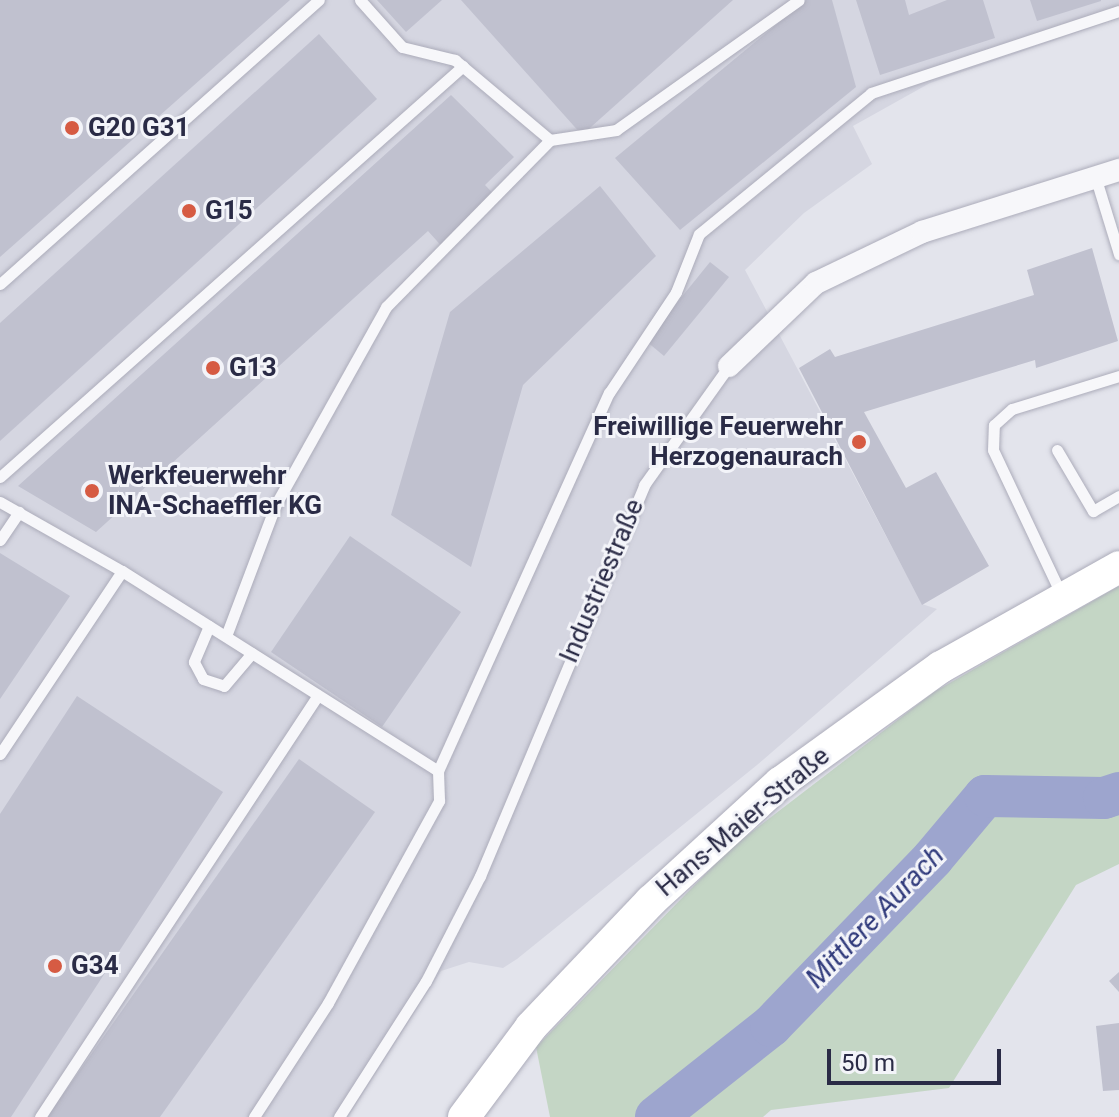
<!DOCTYPE html>
<meta charset="utf-8">
<style>
body{margin:0}
#map{position:relative;width:1119px;height:1117px;overflow:hidden;background:#e3e4ec;font-family:Roboto,sans-serif}
div>[style]{position:absolute}
[style*='--x']{left:calc(var(--x)*1px);top:calc(var(--y)*1px);width:calc(var(--w)*1px);rotate:calc(var(--a)*1deg)}
.built>*{inset:0;background:#d5d6e1}
.green>*{inset:0;background:#c4d6c5}
.river>*{height:42px;margin:-21px;padding:0 21px;transform-origin:21px;border-radius:21px;background:#9da5ce}
.building>*{inset:0;background:#c0c1cf}
.roads{filter:drop-shadow(0 0 2px #acacba) drop-shadow(0 0 2px #acacba)}
.lane>*{height:11px;margin:-5.5px;padding:0 5.5px;transform-origin:5.5px;border-radius:5.5px;background:#f7f7fa}
.street>*{height:22px;margin:-11px;padding:0 11px;transform-origin:11px;border-radius:11px;background:#f7f7fa}
.secondary>*{height:32px;margin:-16px;padding:0 16px;transform-origin:16px;border-radius:16px;background:#fff}
.dots>*{width:22px;height:22px;translate:-50% -50%;box-sizing:border-box;border:4px solid #f3f4f9;border-radius:50%}
span{translate:-50% -50%;white-space:nowrap;text-align:center;line-height:1.15;-webkit-text-stroke:6px #f3f4f9;paint-order:stroke}
.poi-label{font-size:26px;color:#2a2b46;font-weight:700}
.left{translate:0 -50%;text-align:left}
.right{translate:-100% -50%;text-align:right}
.street-label{font-size:26px;color:#2a2b46}
.water-label{font-size:28px;color:#313b7c;font-style:italic}
.scale{position:absolute;left:827px;top:1049px;width:174px;height:36px;box-sizing:border-box;border:4px solid #2a2b46;border-top:0;padding-left:10px;font-size:24px;line-height:28px;white-space:nowrap;color:#2a2b46;-webkit-text-stroke:6px #f3f4f9;paint-order:stroke}
</style>
<div id="map">
<div class="built">
<i style="clip-path:polygon(0 0,1119px 0,1119px 18px,930px 83px,853px 126px,872px 164px,804px 213px,745px 270px,922px 604px,937px 609px,757px 765px,517px 959px,503px 968px,469px 962px,441px 971px,348px 1117px,0 1117px)"></i>
</div>
<div class="green">
<i style="clip-path:polygon(1119px 586px,1119px 864px,1076px 885px,949px 1088px,771px 1110px,763px 1117px,550px 1117px,536px 1047px,732px 847px,934px 692px)"></i>
</div>
<div class="river">
<i style="--x:656;--y:1117;--w:147;--a:-38.4"></i>
<i style="--x:771;--y:1026;--w:233;--a:-46"></i>
<i style="--x:933;--y:858;--w:81;--a:-50"></i>
<i style="--x:985;--y:796;--w:119;--a:1"></i>
<i style="--x:1104;--y:798;--w:16;--a:-18"></i>
</div>
<div class="building">
<i style="clip-path:polygon(0 0,290px 0,0 257px)"></i>
<i style="clip-path:polygon(377px 0,442px 0,406px 32px)"></i>
<i style="clip-path:polygon(461px 0,733px 0,582px 135px)"></i>
<i style="clip-path:polygon(806px 0,832px 0,856px 87px,680px 230px,615px 158px)"></i>
<i style="clip-path:polygon(856px 0,905px 0,909px 15px,947px 0,983px 0,995px 38px,880px 75px)"></i>
<i style="clip-path:polygon(1030px 0,1101px 0,1101px 1px,1037px 21px)"></i>
<i style="clip-path:polygon(319px 34px,377px 99px,0 441px,0 323px)"></i>
<i style="clip-path:polygon(451px 95px,514px 157px,485px 185px,500px 201px,445px 250px,428px 231px,96px 532px,18px 486px)"></i>
<i style="clip-path:polygon(600px 186px,656px 256px,523px 385px,471px 567px,391px 515px,450px 312px)"></i>
<i style="clip-path:polygon(1092px 248px,1118px 341px,1036px 368px,1035px 360px,864px 412px,906px 488px,936px 472px,989px 566px,922px 605px,799px 368px,830px 349px,835px 357px,1034px 295px,1027px 270px)"></i>
<i style="clip-path:polygon(710px 262px,729px 277px,664px 356px,646px 341px)"></i>
<i style="clip-path:polygon(350px 536px,461px 612px,382px 727px,271px 652px)"></i>
<i style="clip-path:polygon(0 553px,70px 596px,0 699px)"></i>
<i style="clip-path:polygon(77px 696px,223px 792px,11px 1117px,0 1117px,0 814px)"></i>
<i style="clip-path:polygon(299px 759px,375px 812px,160px 1117px,47px 1117px)"></i>
<i style="clip-path:polygon(1119px 972px,1119px 992px,1109px 981px)"></i>
<i style="clip-path:polygon(1119px 1023px,1119px 1090px,1103px 1091px,1096px 1026px)"></i>
</div>
<div class="roads">
<div class="lane">
<i style="--x:360;--y:0;--w:63;--a:48.2"></i>
<i style="--x:402;--y:47;--w:55;--a:13.8"></i>
<i style="--x:455;--y:60;--w:124;--a:40.1"></i>
<i style="--x:1095;--y:176;--w:82;--a:72.9"></i>
<i style="--x:0;--y:284;--w:427;--a:-41.7"></i>
<i style="--x:1057;--y:450;--w:71;--a:59.5"></i>
<i style="--x:1093;--y:511;--w:30;--a:-30"></i>
<i style="--x:0;--y:477;--w:619;--a:-41.6"></i>
<i style="--x:0;--y:502;--w:140;--a:29.5"></i>
<i style="--x:0;--y:540;--w:34;--a:-56"></i>
<i style="--x:1062;--y:596;--w:161;--a:-115.3"></i>
<i style="--x:993;--y:450;--w:25;--a:-88"></i>
<i style="--x:994;--y:425;--w:24;--a:-42"></i>
<i style="--x:1012;--y:409;--w:112;--a:-17.1"></i>
<i style="--x:209;--y:626;--w:39;--a:113"></i>
<i style="--x:194;--y:662;--w:19;--a:62"></i>
<i style="--x:203;--y:679;--w:22;--a:18"></i>
<i style="--x:224;--y:686;--w:43;--a:-49.7"></i>
<i style="--x:226;--y:636;--w:141;--a:-69.3"></i>
<i style="--x:276;--y:504;--w:226;--a:-60.8"></i>
<i style="--x:386;--y:307;--w:234;--a:-45.5"></i>
<i style="--x:550;--y:140;--w:67;--a:-8.6"></i>
<i style="--x:616;--y:130;--w:224;--a:-35.4"></i>
<i style="--x:0;--y:754;--w:220;--a:-56.3"></i>
<i style="--x:122;--y:571;--w:374;--a:32.3"></i>
<i style="--x:438;--y:771;--w:30;--a:88"></i>
<i style="--x:439;--y:801;--w:230;--a:118.8"></i>
<i style="--x:328;--y:1003;--w:136;--a:123"></i>
<i style="--x:438;--y:771;--w:415;--a:-65.7"></i>
<i style="--x:609;--y:393;--w:121;--a:-56.4"></i>
<i style="--x:676;--y:292;--w:62;--a:-68.4"></i>
<i style="--x:699;--y:234;--w:222;--a:-39.3"></i>
<i style="--x:871;--y:93;--w:261;--a:-18.3"></i>
<i style="--x:40;--y:1117;--w:505;--a:-56.62"></i>
<i style="--x:339;--y:1117;--w:161;--a:-57.4"></i>
<i style="--x:426;--y:981;--w:118;--a:-62.8"></i>
<i style="--x:480;--y:876;--w:424;--a:-67.2"></i>
<i style="--x:644;--y:485;--w:146;--a:-54.5"></i>
</div>
<div class="street">
<i style="--x:729;--y:366;--w:120;--a:-43.7"></i>
<i style="--x:816;--y:283;--w:118;--a:-25.7"></i>
<i style="--x:922;--y:232;--w:207;--a:-17.5"></i>
</div>
<div class="secondary">
<i style="--x:464;--y:1117;--w:112;--a:-53.3"></i>
<i style="--x:531;--y:1027;--w:174;--a:-46.4"></i>
<i style="--x:651;--y:901;--w:175;--a:-42.5"></i>
<i style="--x:780;--y:783;--w:198;--a:-35.8"></i>
<i style="--x:941;--y:667;--w:204;--a:-29.3"></i>
</div>
</div>
<div class="dots">
<i style="left:72px;top:128px;background:#d65b43"></i>
<i style="left:189px;top:211px;background:#d65b43"></i>
<i style="left:213px;top:368px;background:#d65b43"></i>
<i style="left:859px;top:442px;background:#d65b43"></i>
<i style="left:92px;top:491px;background:#d65b43"></i>
<i style="left:55px;top:966px;background:#d65b43"></i>
</div>
<div class="poi-label">
<span class="left" style="left:88px;top:128px">G20 G31</span>
<span class="left" style="left:205px;top:211px">G15</span>
<span class="left" style="left:229px;top:368px">G13</span>
<span class="right" style="left:843px;top:442px">Freiwillige Feuerwehr<br>Herzogenaurach</span>
<span class="left" style="left:108px;top:491px">Werkfeuerwehr<br>INA-Schaeffler KG</span>
<span class="left" style="left:71px;top:966px">G34</span>
</div>
<div class="street-label">
<span style="left:602px;top:581px;rotate:-67deg">Industriestraße</span>
<span style="left:743px;top:822px;rotate:-40deg">Hans-Maier-Straße</span>
</div>
<div class="water-label">
<span style="left:875px;top:917px;rotate:-46deg">Mittlere Aurach</span>
</div>
<div class="scale">50 m</div>
</div>
